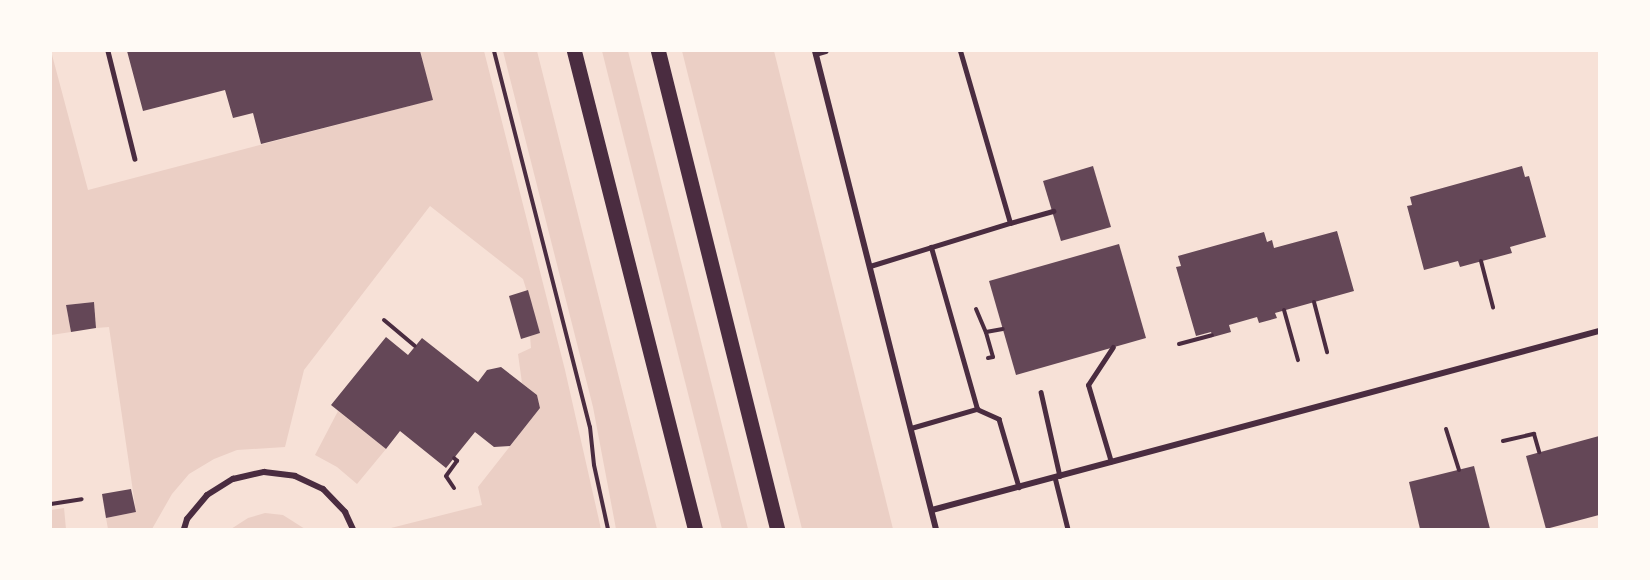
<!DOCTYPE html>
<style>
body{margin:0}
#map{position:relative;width:1650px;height:580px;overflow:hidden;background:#f7e1d7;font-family:Manrope,sans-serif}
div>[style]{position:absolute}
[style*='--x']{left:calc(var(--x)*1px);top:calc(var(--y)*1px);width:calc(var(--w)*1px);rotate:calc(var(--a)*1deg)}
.green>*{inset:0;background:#ebcfc5}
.building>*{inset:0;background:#644757}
.path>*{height:4px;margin:-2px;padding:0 2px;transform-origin:2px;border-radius:2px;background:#4a2c40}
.service>*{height:4.5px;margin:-2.25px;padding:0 2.25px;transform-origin:2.25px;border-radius:2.25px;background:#4a2c40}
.minor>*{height:6px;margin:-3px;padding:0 3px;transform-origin:3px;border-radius:3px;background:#4a2c40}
.primary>*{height:15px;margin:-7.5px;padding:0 7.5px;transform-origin:7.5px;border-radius:7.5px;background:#4a2c40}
span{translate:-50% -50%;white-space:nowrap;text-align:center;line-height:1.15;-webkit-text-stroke:6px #fffaf5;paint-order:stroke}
.frame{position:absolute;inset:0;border:52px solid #fffaf5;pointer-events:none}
</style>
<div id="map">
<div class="green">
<i style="clip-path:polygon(51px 51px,88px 190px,432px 100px,420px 51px,484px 51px,565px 370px,601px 529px,387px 529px,482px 505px,478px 487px,540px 408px,537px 395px,522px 383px,518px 354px,531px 348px,530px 336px,540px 333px,523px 279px,430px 206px,304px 370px,285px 447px,237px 450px,214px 459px,189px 474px,172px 494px,152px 529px,108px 529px,106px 518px,136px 512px,109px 327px,96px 328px,94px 302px,66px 305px,71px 332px,51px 335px)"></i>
<i style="clip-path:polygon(503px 51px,537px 51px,657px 529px,616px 529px,593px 407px)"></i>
<i style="clip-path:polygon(602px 51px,628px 51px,748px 529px,722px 529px)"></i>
<i style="clip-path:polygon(682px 51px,774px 51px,893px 529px,802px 529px)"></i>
<i style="clip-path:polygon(338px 411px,386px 449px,357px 484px,337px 467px,315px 455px)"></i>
<i style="clip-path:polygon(64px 508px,66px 529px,51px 529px,51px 510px)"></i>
<i style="clip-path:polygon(265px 513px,283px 515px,305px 529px,231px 529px,248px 518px)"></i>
</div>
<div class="building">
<i style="clip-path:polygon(127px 51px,420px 51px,433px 100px,261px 144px,253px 113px,233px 118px,225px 90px,143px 111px)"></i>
<i style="clip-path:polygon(1093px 166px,1111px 227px,1061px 241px,1043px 181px)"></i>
<i style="clip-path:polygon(1522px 166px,1525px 177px,1529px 176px,1546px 237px,1510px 247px,1512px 253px,1460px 267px,1458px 261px,1424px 270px,1407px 206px,1412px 205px,1410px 197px)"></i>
<i style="clip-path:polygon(1337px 231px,1354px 291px,1275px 313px,1277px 318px,1259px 323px,1257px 317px,1229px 325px,1231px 332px,1213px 337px,1211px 332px,1196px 336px,1176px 267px,1181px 266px,1178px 256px,1264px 232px,1267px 242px,1272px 240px,1274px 248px)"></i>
<i style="clip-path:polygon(1119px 244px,1146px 338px,1016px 375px,989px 281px)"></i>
<i style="clip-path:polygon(528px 290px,540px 333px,521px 339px,509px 296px)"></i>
<i style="clip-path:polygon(94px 302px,96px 328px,71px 332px,66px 305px)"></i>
<i style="clip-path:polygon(386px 337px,408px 355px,422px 338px,478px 382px,487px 370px,501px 367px,537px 395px,540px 408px,510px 446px,494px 447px,475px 432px,446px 468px,400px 431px,386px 449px,331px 405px)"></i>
<i style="clip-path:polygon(1599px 436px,1599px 515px,1546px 529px,1526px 456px)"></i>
<i style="clip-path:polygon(1474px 466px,1490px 529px,1420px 529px,1409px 482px)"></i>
<i style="clip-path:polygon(131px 489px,136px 512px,106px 518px,102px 494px)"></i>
</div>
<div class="path">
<i style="--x:494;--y:51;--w:388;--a:75.7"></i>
<i style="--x:590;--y:427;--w:38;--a:84"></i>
<i style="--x:594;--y:465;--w:66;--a:77.7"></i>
<i style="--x:1481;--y:261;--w:48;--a:75.4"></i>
<i style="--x:1314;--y:302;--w:52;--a:75.4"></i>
<i style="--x:976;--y:309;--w:25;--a:67"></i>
<i style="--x:1284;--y:310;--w:52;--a:74.4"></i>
<i style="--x:384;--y:320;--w:40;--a:40"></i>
<i style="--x:1179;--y:344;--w:34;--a:-15"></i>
<i style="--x:988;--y:358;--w:5;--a:-11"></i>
<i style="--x:993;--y:357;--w:26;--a:-106"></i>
<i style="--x:986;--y:332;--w:17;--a:-10"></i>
<i style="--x:1446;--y:429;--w:43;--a:72.4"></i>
<i style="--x:1503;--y:441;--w:32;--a:-13"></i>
<i style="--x:1534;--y:434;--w:19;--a:74"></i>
<i style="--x:454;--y:488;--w:14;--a:-124"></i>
<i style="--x:446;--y:476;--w:19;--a:-54"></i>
<i style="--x:457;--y:461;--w:4;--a:-135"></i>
<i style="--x:51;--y:504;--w:31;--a:-9"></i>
</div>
<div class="service">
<i style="--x:108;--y:51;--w:111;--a:76"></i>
<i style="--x:1010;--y:223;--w:45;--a:-15.6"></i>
<i style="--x:870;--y:266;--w:146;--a:-17.1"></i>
<i style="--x:1010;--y:223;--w:179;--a:-106.2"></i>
<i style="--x:1041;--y:392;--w:86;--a:77.3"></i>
<i style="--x:977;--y:409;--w:24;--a:24"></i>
<i style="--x:999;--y:419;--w:71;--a:73.6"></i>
<i style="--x:911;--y:428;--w:69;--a:-16.1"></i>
<i style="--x:977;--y:409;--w:168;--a:-105.9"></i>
<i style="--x:1111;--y:462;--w:80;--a:-106.6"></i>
<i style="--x:1088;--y:385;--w:45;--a:-56.7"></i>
<i style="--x:1055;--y:477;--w:54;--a:76"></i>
</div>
<div class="minor">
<i style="--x:815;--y:51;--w:493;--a:75.8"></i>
<i style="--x:816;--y:54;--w:10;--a:-17"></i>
<i style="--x:932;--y:510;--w:691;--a:-15.02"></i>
<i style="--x:184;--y:529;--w:10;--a:-73"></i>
<i style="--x:187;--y:519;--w:31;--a:-50"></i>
<i style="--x:207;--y:495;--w:31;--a:-32"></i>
<i style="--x:233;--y:479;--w:32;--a:-13"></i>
<i style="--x:264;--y:472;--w:31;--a:7"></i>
<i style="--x:295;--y:476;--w:31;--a:25"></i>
<i style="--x:323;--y:489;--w:32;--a:46"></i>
<i style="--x:345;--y:512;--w:19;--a:65"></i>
</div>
<div class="primary">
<i style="--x:574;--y:51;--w:493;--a:75.8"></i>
<i style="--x:658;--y:51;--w:493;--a:76"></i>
</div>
<div class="frame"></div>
</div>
